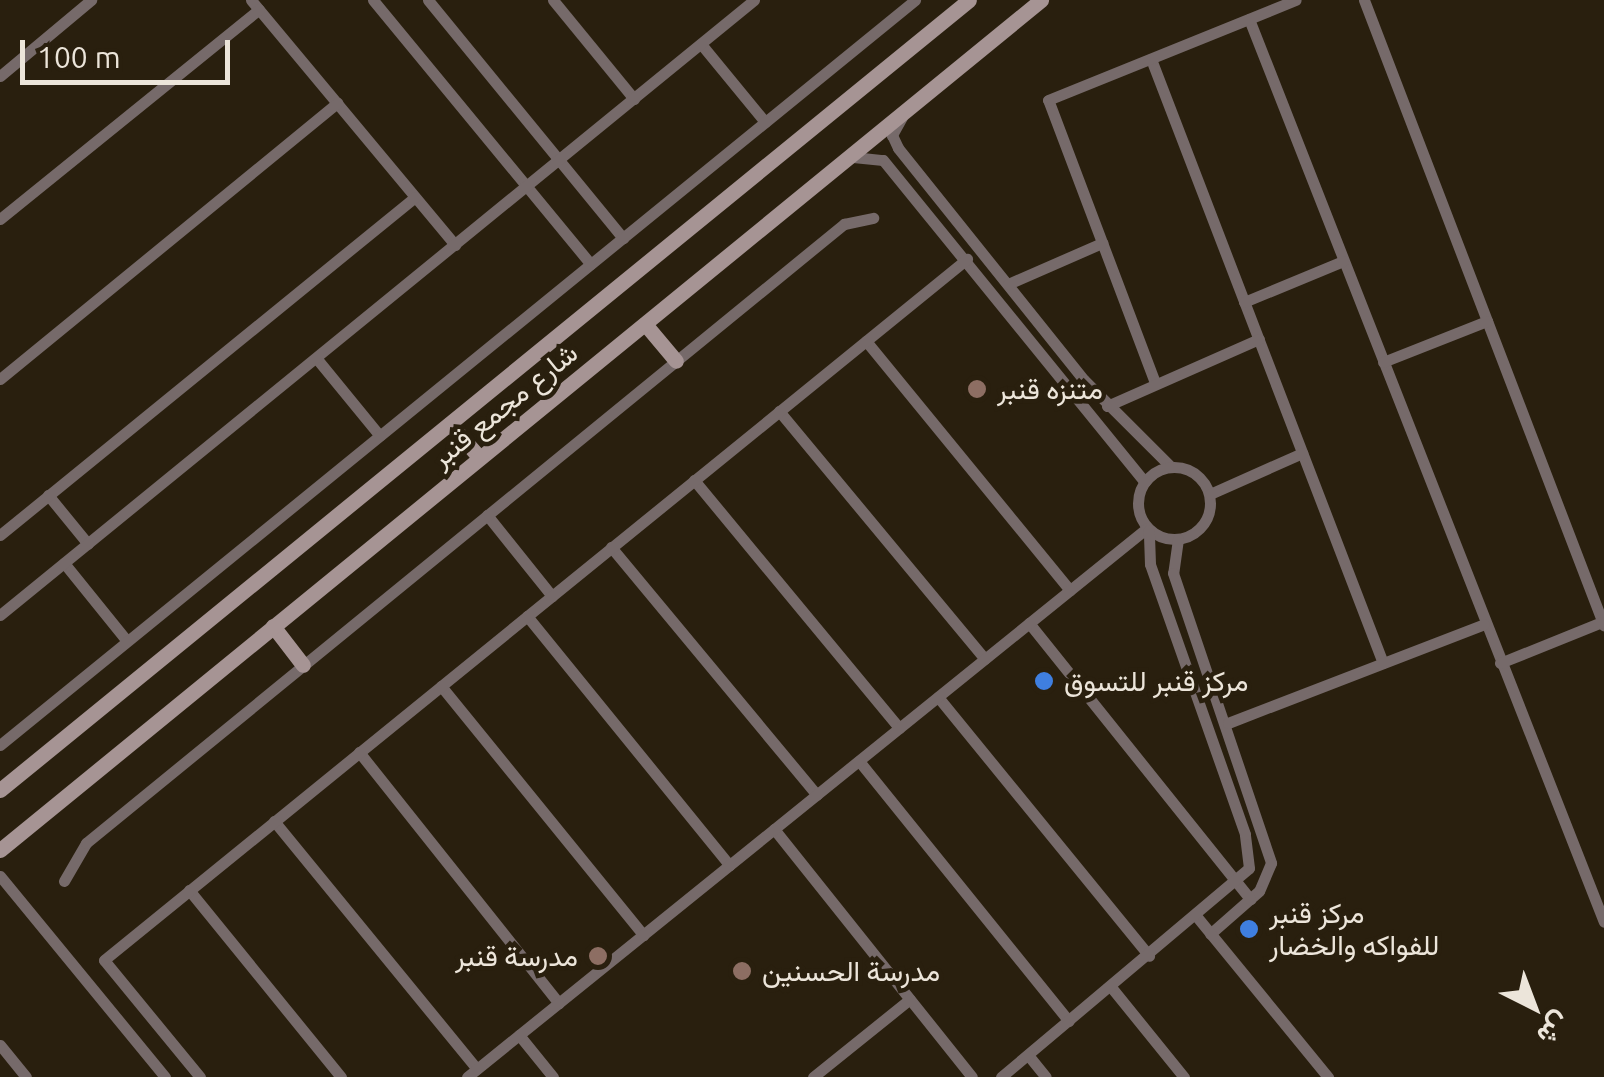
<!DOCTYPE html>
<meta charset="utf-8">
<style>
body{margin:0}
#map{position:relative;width:1604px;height:1077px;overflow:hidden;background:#291f0e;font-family:Ubuntu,Vazirmatn,sans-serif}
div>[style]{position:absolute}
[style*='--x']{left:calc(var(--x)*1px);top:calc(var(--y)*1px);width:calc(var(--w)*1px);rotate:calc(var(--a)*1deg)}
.minor>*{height:11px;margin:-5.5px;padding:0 5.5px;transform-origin:5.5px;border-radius:5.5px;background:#766a6a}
.minor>.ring{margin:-5.5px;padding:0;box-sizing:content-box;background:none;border:11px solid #766a6a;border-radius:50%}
.secondary>*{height:15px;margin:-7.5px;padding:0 7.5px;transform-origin:7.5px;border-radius:7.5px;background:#a69494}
.dots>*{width:28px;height:28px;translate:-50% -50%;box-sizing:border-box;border:5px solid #291f0e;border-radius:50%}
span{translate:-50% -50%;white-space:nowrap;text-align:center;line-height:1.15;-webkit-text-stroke:9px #291f0e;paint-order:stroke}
.poi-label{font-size:28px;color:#ece5da}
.left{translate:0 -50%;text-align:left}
.right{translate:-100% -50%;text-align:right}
.street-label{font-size:28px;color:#ece5da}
.north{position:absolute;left:1484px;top:957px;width:100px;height:100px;-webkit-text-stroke:8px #291f0e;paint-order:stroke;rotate:138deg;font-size:28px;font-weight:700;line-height:40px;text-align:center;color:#ece5da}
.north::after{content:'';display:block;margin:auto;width:35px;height:45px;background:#ece5da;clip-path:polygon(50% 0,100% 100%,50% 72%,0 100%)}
.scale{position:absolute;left:20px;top:40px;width:210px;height:45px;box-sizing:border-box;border:5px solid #ece5da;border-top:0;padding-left:12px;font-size:30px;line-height:35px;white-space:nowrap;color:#ece5da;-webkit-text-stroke:8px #291f0e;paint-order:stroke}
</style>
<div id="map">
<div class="minor">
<i style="--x:251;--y:0;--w:319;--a:50.2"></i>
<i style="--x:373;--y:0;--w:342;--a:50.5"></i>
<i style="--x:428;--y:0;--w:308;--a:50.7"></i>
<i style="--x:553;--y:0;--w:128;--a:50.7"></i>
<i style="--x:1364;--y:0;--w:670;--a:69.02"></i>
<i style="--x:1249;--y:19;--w:970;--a:68.54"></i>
<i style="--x:701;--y:44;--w:101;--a:50.6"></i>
<i style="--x:1151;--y:59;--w:647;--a:68.99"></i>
<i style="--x:0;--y:76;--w:119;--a:-39.9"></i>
<i style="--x:902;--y:117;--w:21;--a:119"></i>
<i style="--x:892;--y:135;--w:14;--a:65"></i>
<i style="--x:898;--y:148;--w:297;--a:51.3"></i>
<i style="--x:1084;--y:380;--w:123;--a:45"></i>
<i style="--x:853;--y:157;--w:30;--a:6"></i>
<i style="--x:883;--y:160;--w:415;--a:50.9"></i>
<i style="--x:0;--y:219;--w:333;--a:-39"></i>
<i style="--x:1008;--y:284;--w:103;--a:-23.6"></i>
<i style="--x:1244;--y:302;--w:107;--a:-22.5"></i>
<i style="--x:866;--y:341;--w:322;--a:50.7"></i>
<i style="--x:317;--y:359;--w:99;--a:50.7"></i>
<i style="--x:1383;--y:362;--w:112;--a:-21.5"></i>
<i style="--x:0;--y:379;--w:436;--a:-39.3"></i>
<i style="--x:1154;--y:380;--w:299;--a:-110.7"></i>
<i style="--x:1048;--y:100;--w:267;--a:-22"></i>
<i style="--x:1107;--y:406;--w:166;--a:-23.8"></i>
<i style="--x:779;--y:411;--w:322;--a:50.3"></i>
<i class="ring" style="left:1138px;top:467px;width:61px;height:61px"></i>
<i style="--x:694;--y:480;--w:322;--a:50.4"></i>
<i style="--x:1210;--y:494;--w:101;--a:-24"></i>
<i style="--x:48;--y:495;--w:63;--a:50.8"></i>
<i style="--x:487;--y:515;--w:104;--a:51.3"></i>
<i style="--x:0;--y:535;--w:535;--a:-39.16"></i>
<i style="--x:1178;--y:539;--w:34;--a:98"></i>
<i style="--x:1173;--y:573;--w:306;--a:71.3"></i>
<i style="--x:1271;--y:863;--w:30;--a:113"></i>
<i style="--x:1259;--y:891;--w:65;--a:138.7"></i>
<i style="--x:611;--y:547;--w:322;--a:50.3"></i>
<i style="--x:64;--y:563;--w:100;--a:51.1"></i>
<i style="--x:0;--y:615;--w:973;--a:-39.2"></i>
<i style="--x:527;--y:616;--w:321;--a:50.9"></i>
<i style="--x:1029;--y:623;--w:354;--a:51.3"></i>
<i style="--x:1500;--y:663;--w:110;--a:-21.9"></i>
<i style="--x:441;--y:686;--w:321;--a:50.9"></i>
<i style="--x:938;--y:697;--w:334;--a:50.8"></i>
<i style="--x:1228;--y:723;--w:274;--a:-21.1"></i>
<i style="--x:0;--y:745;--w:1180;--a:-39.15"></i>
<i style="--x:359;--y:752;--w:321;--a:51.5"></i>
<i style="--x:859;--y:761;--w:334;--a:51.1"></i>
<i style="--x:274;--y:821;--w:320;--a:50.7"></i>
<i style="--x:774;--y:829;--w:317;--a:51.4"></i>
<i style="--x:0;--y:876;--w:260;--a:50.6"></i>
<i style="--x:64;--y:881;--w:44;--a:-59.9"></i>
<i style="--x:86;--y:843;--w:979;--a:-39.24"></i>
<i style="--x:844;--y:224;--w:30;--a:-12"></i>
<i style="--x:189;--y:890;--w:241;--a:50.9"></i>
<i style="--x:1197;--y:917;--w:207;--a:50.7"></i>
<i style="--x:1111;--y:987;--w:116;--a:51"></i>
<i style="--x:519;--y:1035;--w:54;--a:51"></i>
<i style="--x:0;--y:1045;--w:41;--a:50.9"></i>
<i style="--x:1028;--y:1055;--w:28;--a:51"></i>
<i style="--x:200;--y:1077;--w:151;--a:-129.4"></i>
<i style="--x:104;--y:960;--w:1112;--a:-39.09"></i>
<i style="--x:467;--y:1077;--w:874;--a:-38.92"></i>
<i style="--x:813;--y:1077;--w:124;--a:-38.8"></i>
<i style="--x:1001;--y:1077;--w:324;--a:-40.1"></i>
<i style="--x:1249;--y:868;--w:34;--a:-97"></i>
<i style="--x:1245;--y:834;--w:286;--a:-109.4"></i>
<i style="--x:1150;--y:564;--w:34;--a:-92"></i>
</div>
<div class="secondary">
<i style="--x:645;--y:324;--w:48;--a:50"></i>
<i style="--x:450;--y:424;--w:44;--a:48.7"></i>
<i style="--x:273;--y:626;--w:49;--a:52.4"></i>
<i style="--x:0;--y:790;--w:1250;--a:-39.19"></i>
<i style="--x:0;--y:850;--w:1344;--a:-39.23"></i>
</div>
<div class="dots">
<i style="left:977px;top:389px;background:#8d6e63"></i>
<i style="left:1044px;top:681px;background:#3f7fe0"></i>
<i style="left:1249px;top:929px;background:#3f7fe0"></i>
<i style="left:598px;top:956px;background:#8d6e63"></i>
<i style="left:742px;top:971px;background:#8d6e63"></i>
</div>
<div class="poi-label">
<span class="left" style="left:997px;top:389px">متنزه قنبر</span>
<span class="left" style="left:1064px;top:681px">مركز قنبر للتسوق</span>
<span class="left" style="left:1269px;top:929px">مركز قنبر<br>للفواكه والخضار</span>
<span class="right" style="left:578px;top:956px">مدرسة قنبر</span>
<span class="left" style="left:762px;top:971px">مدرسة الحسنين</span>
</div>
<div class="street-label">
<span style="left:504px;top:405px;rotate:-39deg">شارع مجمع قنبر</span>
</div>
<div class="north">ش</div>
<div class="scale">100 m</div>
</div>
